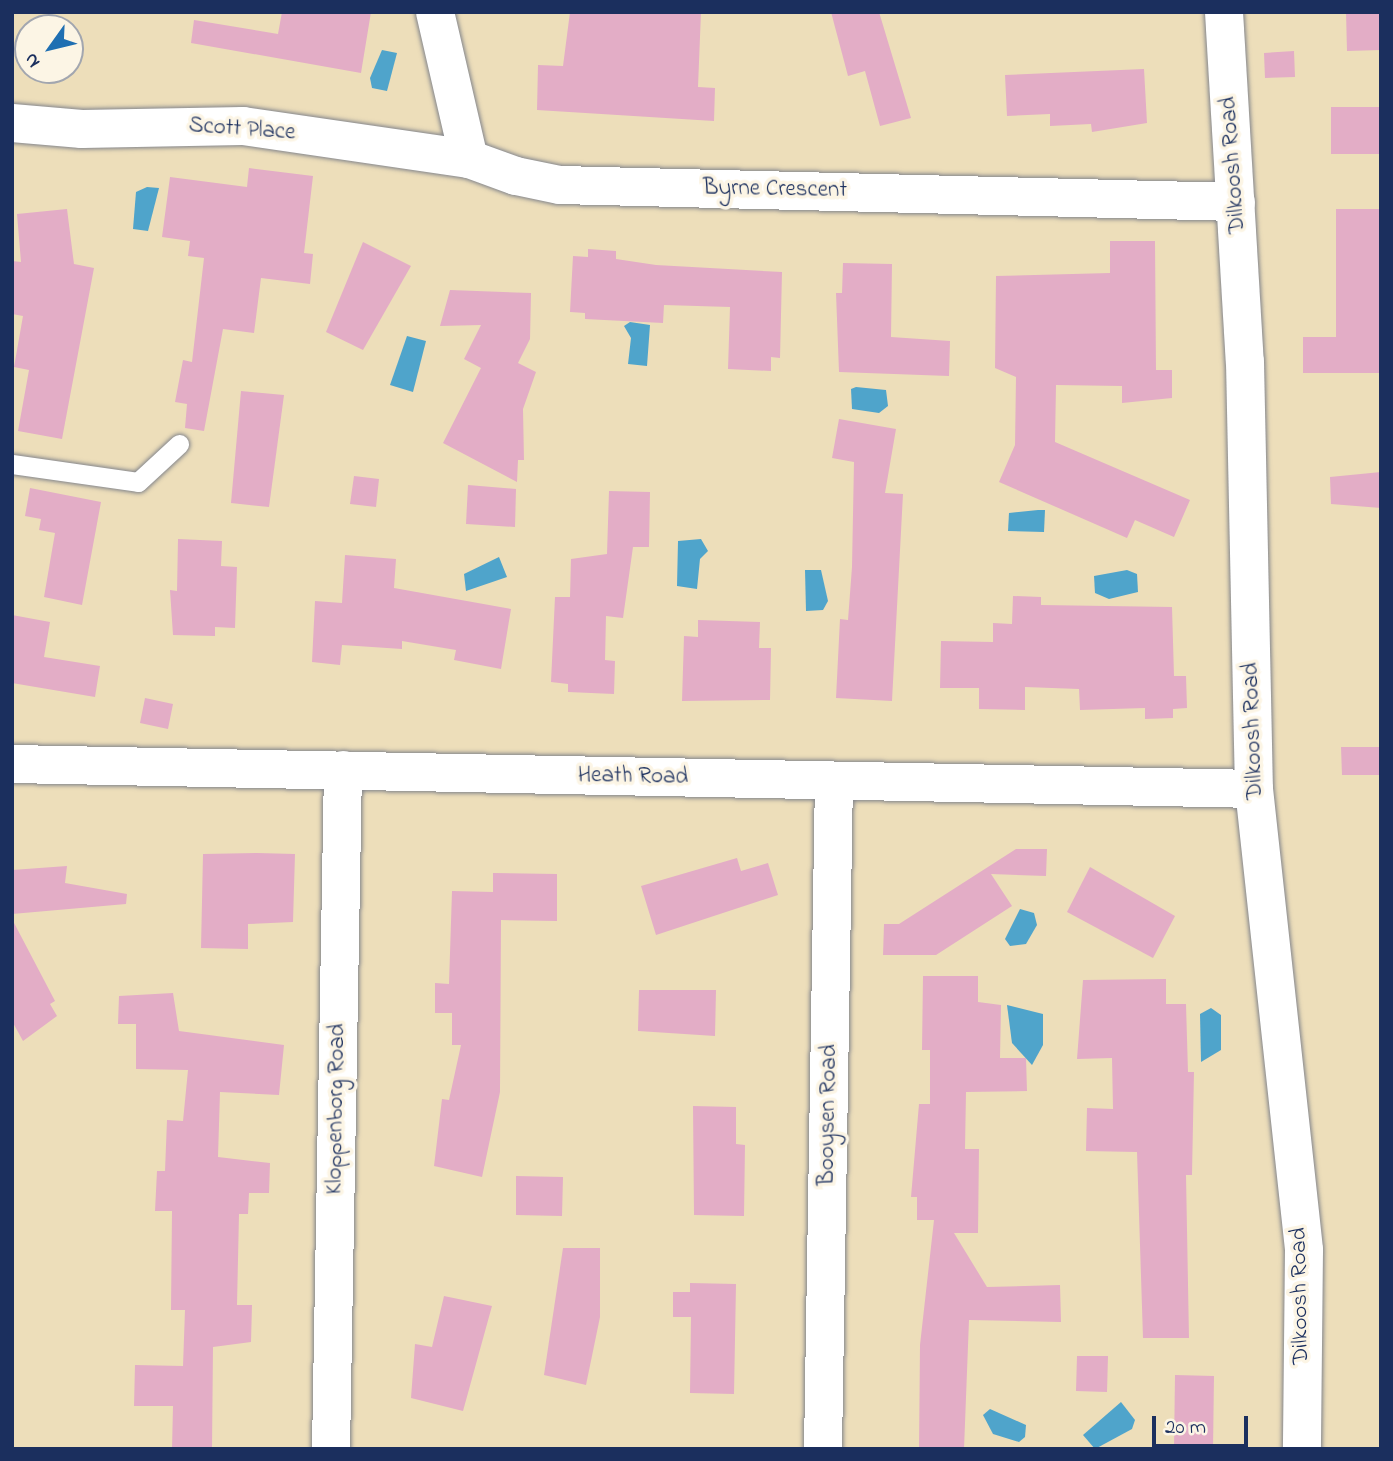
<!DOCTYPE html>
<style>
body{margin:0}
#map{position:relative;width:1393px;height:1461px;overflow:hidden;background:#eddeba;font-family:"Indie Flower",sans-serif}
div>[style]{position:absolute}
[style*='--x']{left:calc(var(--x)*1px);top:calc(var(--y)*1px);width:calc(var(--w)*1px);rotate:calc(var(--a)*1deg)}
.water>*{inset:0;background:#4fa4cb}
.building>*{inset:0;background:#e3adc6}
.roads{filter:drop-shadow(0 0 2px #84868c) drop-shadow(0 0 2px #84868c)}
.lane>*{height:19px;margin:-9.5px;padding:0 9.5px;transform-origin:9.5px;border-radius:9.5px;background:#fff}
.street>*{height:38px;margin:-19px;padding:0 19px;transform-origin:19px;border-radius:19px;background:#fff}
span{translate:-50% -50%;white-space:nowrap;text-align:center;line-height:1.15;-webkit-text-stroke:7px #fcf5e5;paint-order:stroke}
.street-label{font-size:23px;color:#1b2f5e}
.frame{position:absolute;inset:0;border:14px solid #1b2f5e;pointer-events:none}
.north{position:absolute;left:14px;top:14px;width:70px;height:70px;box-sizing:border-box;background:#fcf5e5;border:2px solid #a2a6af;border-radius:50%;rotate:236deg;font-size:19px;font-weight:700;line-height:28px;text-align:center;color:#1b2f5e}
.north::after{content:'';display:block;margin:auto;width:24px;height:32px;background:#1f6fb2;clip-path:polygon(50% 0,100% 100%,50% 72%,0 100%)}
.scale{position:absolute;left:1152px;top:1416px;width:96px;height:32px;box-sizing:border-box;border:4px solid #1b2f5e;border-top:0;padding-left:9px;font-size:21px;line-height:24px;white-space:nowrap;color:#1b2f5e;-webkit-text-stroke:5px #fcf5e5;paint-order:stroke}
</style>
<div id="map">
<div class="water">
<i style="clip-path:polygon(382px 50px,397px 53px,387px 91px,372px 88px,370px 78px)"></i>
<i style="clip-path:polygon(147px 187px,159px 188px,148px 231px,133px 229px,136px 192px)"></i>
<i style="clip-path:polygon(630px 322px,650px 325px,647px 366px,628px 364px,631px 338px,624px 326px)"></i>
<i style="clip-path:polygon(407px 336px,426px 341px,413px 392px,390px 385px)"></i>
<i style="clip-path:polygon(856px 387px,886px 390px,888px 406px,879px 413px,852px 409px,851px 389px)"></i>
<i style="clip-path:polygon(1038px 510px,1045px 510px,1044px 532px,1008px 531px,1009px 513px)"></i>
<i style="clip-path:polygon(701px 539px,708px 551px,700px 559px,697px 589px,677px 586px,678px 541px)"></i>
<i style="clip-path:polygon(499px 557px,507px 577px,466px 591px,464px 574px)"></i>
<i style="clip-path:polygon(805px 570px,821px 570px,828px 601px,823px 610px,806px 611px)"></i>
<i style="clip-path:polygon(1127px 570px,1137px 574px,1138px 592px,1109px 599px,1095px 593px,1094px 576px)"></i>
<i style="clip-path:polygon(1020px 909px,1034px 913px,1037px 925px,1026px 944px,1010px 946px,1005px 939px)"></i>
<i style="clip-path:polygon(1007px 1005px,1043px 1014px,1043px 1045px,1032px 1065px,1012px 1043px)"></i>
<i style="clip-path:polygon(1211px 1008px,1221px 1015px,1221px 1050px,1201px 1062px,1200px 1014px)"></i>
<i style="clip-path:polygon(1121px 1402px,1135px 1420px,1132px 1429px,1095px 1449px,1083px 1435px)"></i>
<i style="clip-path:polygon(990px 1409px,1026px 1425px,1025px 1437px,1019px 1442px,993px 1434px,983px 1415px)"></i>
</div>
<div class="building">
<i style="clip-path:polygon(282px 12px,371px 12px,361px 73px,191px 43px,194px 20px,278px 34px)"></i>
<i style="clip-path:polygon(570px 12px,701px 12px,698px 87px,715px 88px,714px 121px,537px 110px,538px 65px,563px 66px)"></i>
<i style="clip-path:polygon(831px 12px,879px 12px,911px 118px,880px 126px,865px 71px,848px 76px)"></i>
<i style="clip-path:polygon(1346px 12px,1381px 12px,1381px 50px,1347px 51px)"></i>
<i style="clip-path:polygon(1294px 51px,1295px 77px,1265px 78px,1264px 53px)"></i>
<i style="clip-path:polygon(1144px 69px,1147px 123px,1092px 132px,1091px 124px,1050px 126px,1050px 114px,1007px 116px,1005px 75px)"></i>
<i style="clip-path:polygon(1331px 107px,1381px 107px,1381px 154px,1331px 154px)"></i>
<i style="clip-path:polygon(249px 168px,313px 176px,304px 253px,313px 254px,310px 284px,261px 278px,254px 333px,223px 329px,204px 431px,185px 428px,187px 404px,175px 402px,183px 360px,192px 362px,204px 258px,188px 256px,190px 241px,162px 237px,170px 177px,247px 187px)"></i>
<i style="clip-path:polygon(67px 209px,74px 264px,94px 268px,62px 439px,18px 431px,29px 370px,14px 367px,23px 316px,12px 314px,12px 261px,21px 262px,17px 214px)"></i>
<i style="clip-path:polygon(1336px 209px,1381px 209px,1381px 373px,1303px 373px,1303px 337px,1336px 337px)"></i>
<i style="clip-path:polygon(1110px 241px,1155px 241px,1156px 370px,1172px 370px,1172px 398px,1122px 403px,1122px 386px,1056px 385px,1055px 442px,1190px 500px,1174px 537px,1135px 520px,1127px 538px,999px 482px,1015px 445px,1016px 377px,995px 368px,996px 276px,1110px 273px)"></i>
<i style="clip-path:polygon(363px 242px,411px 266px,363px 350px,326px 332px)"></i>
<i style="clip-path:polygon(588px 249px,616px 251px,616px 259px,656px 265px,782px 272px,780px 358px,771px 357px,771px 371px,728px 369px,730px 307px,664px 305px,663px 323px,585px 319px,585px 313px,570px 312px,573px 256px,588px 257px)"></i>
<i style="clip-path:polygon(843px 263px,892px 264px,891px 337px,950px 341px,949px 376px,839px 372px,836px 293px,842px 293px)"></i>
<i style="clip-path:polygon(450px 290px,531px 293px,530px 339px,518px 363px,536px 372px,523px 409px,524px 460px,518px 460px,517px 482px,443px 443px,481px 368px,464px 359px,481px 325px,440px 326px)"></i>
<i style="clip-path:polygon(241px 391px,284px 395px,269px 507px,231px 503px)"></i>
<i style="clip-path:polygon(839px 419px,896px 429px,885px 493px,903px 494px,892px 701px,836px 698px,840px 619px,848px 620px,852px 567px,854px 462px,832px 458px)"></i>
<i style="clip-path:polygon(1381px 472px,1381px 508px,1331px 504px,1330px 477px)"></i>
<i style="clip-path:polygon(354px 476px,379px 479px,376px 507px,350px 504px)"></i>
<i style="clip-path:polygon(468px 485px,516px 489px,515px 527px,466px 524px)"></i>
<i style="clip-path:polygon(30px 488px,101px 502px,82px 605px,44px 597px,55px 533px,39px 530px,41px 519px,25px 516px)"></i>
<i style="clip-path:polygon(609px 491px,650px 492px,649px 547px,633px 547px,623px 618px,606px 616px,605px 660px,615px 661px,614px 694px,568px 692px,568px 684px,551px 682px,555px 597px,570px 597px,571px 559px,607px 554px)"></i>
<i style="clip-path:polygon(178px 539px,222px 541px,221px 566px,237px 567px,235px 628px,215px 627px,215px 636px,173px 635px,170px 590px,177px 591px)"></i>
<i style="clip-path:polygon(345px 555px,396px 559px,394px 588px,511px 609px,501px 669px,454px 660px,456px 650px,402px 641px,402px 649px,342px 645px,340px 665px,312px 662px,315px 601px,342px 603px)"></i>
<i style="clip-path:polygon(1013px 596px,1041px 597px,1041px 605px,1172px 607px,1174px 676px,1186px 676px,1187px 708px,1173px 709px,1173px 718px,1145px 719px,1145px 708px,1080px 710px,1079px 689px,1025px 687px,1025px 710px,979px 709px,979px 688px,940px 688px,941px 641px,993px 642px,993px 623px,1012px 624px)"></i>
<i style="clip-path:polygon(12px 615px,50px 622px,44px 657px,100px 666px,95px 697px,12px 683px)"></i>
<i style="clip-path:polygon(698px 620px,760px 622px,759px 648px,771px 648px,770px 700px,682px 701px,684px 636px,698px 637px)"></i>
<i style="clip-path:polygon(145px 698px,173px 704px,168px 729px,140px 723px)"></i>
<i style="clip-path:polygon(1341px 747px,1381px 747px,1381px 775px,1342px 775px)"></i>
<i style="clip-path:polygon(1016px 849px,1047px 849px,1046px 876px,991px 874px,1012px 906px,936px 955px,883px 955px,884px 924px,899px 924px)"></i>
<i style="clip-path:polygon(257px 853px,295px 854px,293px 922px,248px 924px,248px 949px,201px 948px,203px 854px)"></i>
<i style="clip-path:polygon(737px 858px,741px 871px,768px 863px,778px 895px,656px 935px,641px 886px)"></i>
<i style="clip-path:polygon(67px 866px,65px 883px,127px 894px,126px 904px,12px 914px,12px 870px)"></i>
<i style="clip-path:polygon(1090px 867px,1175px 916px,1153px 958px,1067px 912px)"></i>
<i style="clip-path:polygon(493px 873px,557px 874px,557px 921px,501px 920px,500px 1092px,482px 1177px,434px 1166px,442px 1099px,449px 1100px,461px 1045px,452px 1045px,452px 1013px,435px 1013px,435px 983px,449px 984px,452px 891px,493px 892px)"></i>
<i style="clip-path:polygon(12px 919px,55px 1001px,50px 1004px,57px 1016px,23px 1041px,12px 1021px)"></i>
<i style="clip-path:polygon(923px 976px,978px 976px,978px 1002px,1001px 1005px,1000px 1058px,1026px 1058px,1027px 1091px,966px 1092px,965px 1149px,979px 1149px,978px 1233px,954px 1233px,987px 1287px,1060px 1285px,1061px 1322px,969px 1320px,964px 1449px,919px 1449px,920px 1345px,934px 1220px,917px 1220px,917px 1197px,911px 1197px,919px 1104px,930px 1104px,930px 1050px,922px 1050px)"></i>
<i style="clip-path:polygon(1166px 979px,1166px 1004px,1186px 1004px,1188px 1072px,1194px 1072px,1192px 1175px,1186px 1175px,1189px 1338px,1143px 1338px,1137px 1152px,1086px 1151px,1087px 1108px,1113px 1109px,1112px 1058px,1077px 1059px,1083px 980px)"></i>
<i style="clip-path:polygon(639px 990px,716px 990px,715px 1036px,638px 1031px)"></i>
<i style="clip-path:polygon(173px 993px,179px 1031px,284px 1045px,279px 1095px,220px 1092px,218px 1157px,270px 1163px,269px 1193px,249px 1193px,248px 1214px,239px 1214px,237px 1305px,252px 1305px,251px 1342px,213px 1347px,212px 1449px,172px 1449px,173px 1406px,134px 1406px,135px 1365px,183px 1366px,185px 1310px,171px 1310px,172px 1211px,155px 1211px,157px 1171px,165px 1171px,167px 1120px,183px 1121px,188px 1070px,136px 1069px,136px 1024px,118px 1024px,119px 996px)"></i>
<i style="clip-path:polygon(693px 1106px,736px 1107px,736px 1144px,745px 1145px,744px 1216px,694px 1215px)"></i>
<i style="clip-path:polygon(516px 1176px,563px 1177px,562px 1216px,516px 1215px)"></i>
<i style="clip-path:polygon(563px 1248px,600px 1248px,600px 1317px,586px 1385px,544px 1375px)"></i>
<i style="clip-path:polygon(690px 1283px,736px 1284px,734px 1394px,690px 1393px,691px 1317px,673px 1317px,673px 1292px,690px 1292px)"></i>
<i style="clip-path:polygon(444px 1296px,492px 1306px,463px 1411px,411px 1398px,415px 1344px,432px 1347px)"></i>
<i style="clip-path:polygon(1077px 1356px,1108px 1356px,1107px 1392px,1076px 1391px)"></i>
<i style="clip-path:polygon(1175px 1375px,1214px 1376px,1213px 1449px,1174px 1449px)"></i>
</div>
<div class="roads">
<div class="lane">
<i style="--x:12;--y:464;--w:127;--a:8.1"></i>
<i style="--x:138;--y:482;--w:56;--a:-42.8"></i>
</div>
<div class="street">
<i style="--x:435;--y:12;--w:151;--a:77"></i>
<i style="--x:469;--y:159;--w:50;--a:19.9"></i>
<i style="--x:516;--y:176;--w:45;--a:11.6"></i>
<i style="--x:560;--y:185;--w:676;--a:1.44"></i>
<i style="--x:1224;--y:12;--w:351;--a:86.6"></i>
<i style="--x:1245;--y:362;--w:427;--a:88.8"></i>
<i style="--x:1254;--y:789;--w:464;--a:83.8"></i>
<i style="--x:1304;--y:1250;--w:199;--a:90.6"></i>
<i style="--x:12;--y:123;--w:70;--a:4.9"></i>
<i style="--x:82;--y:129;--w:161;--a:-1.1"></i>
<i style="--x:243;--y:126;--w:228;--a:8.3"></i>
<i style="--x:12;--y:764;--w:1242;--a:1.15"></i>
<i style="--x:331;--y:1449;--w:679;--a:-88.99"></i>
<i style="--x:823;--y:1449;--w:668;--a:-89.06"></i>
</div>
</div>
<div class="street-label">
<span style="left:242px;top:130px;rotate:4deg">Scott Place</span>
<span style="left:1234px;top:165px;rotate:-94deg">Dilkoosh Road</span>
<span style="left:775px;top:190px;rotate:1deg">Byrne Crescent</span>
<span style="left:1254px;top:731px;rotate:-92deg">Dilkoosh Road</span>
<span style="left:633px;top:777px;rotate:1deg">Heath Road</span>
<span style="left:337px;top:1109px;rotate:-89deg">Kloppenborg Road</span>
<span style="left:829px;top:1115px;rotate:-89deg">Booysen Road</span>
<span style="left:1301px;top:1296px;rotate:-91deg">Dilkoosh Road</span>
</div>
<div class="frame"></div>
<div class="north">N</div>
<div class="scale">20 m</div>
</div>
